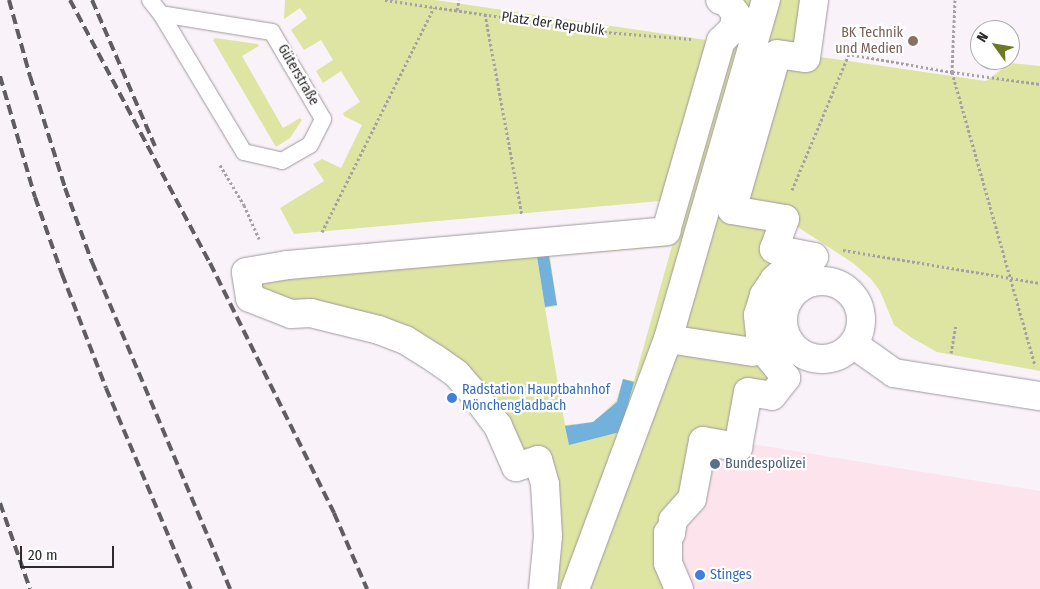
<!DOCTYPE html>
<meta charset="utf-8">
<style>
body{margin:0}
#map{position:relative;width:1040px;height:589px;overflow:hidden;background:#f9f3f9;font-family:"Fira Sans Condensed",sans-serif}
div>[style]{position:absolute}
[style*='--x']{left:calc(var(--x)*1px);top:calc(var(--y)*1px);width:calc(var(--w)*1px);rotate:calc(var(--a)*1deg)}
.commercial>*{inset:0;background:#fde3eb}
.green>*{inset:0;background:#dee4a2}
.water>*{inset:0;background:#72b1db}
.path>*{height:3px;margin-top:-1.5px;transform-origin:0;background:repeating-linear-gradient(90deg,#a5a1a5 0 2.5px,transparent 0 5px)}
.roads{filter:drop-shadow(0 0 1px #9e999e) drop-shadow(0 0 1px #9e999e)}
.lane>*{height:16px;margin:-8px;padding:0 8px;transform-origin:8px;border-radius:8px;background:#fff}
.street>*{height:28px;margin:-14px;padding:0 14px;transform-origin:14px;border-radius:14px;background:#fff}
.street>.ring{margin:-14px;padding:0;box-sizing:content-box;background:none;border:28px solid #fff;border-radius:50%}
.rail>*{height:4px;margin-top:-2px;transform-origin:0;background:repeating-linear-gradient(90deg,#605d60 0 10px,transparent 0 15px)}
.dots>*{width:14px;height:14px;translate:-50% -50%;box-sizing:border-box;border:2px solid #fff;border-radius:50%}
span{translate:-50% -50%;white-space:nowrap;text-align:center;line-height:1.15;-webkit-text-stroke:4.5px #fff;paint-order:stroke}
.street-label{font-size:14px;color:#2c2a2c}
.education-label{font-size:14px;color:#785e54}
.right{translate:-100% -50%;text-align:right}
.shop-label{font-size:14px;color:#366cbe}
.left{translate:0 -50%;text-align:left}
.service-label{font-size:14px;color:#4e5e75}
.north{position:absolute;left:970px;top:20px;width:50px;height:50px;box-sizing:border-box;background:#fff;border:1px solid #abaaab;border-radius:50%;rotate:302deg;font-size:14px;font-weight:700;line-height:20px;text-align:center;color:#2c2a2c}
.north::after{content:'';display:block;margin:auto;width:18px;height:22px;background:#6d7824;clip-path:polygon(50% 0,100% 100%,50% 72%,0 100%)}
.scale{position:absolute;left:20px;top:546px;width:94px;height:22px;box-sizing:border-box;border:2px solid #2c2a2c;border-top:0;padding-left:6px;font-size:15px;line-height:18px;white-space:nowrap;color:#2c2a2c;-webkit-text-stroke:4px #fff;paint-order:stroke}
</style>
<div id="map">
<div class="commercial">
<i style="clip-path:polygon(702px 436px,1040px 491px,1040px 589px,624px 589px)"></i>
</div>
<div class="green">
<i style="clip-path:polygon(evenodd,285px 0,435px 0,720px 42px,734px 28px,720px 0,814px 0,807px 55px,986px 81px,1010px 63px,1040px 66px,1040px 371px,937px 352px,912px 338px,894px 325px,880px 291px,871px 279px,853px 263px,790px 222px,778px 240px,814px 257px,758px 315px,786px 378px,748px 392px,738px 447px,704px 441px,673px 520px,679px 589px,543px 589px,545px 484px,516px 467px,434px 358px,262px 301px,246px 272px,666px 231px,671px 200px,294px 234px,280px 208px,324px 181px,313px 164px,322px 159px,341px 168px,362px 125px,344px 116px,343px 113px,360px 102px,341px 71px,323px 83px,316px 71px,333px 60px,321px 40px,304px 50px,291px 30px,307px 18px,300px 8px,284px 19px,285px 0,672px 246px,634px 381px,623px 379px,616px 401px,593px 422px,565px 425px,545px 308px,557px 306px,550px 256px,672px 246px,285px 0,549px 257px,556px 305px,545px 307px,537px 258px,549px 257px,285px 0,623px 380px,620px 432px,566px 426px,593px 422px,617px 402px,623px 380px)"></i>
<i style="clip-path:polygon(215px 38px,258px 44px,259px 46px,242px 56px,283px 128px,300px 118px,302px 120px,290px 138px,276px 147px,213px 40px)"></i>
</div>
<div class="water">
<i style="clip-path:polygon(549px 256px,557px 305px,545px 307px,537px 257px)"></i>
<i style="clip-path:polygon(623px 379px,634px 382px,620px 432px,569px 445px,565px 426px,593px 422px,617px 402px)"></i>
</div>
<div class="path">
<i style="--x:385;--y:0;--w:221;--a:8.3"></i>
<i style="--x:604;--y:32;--w:88;--a:4.5"></i>
<i style="--x:955;--y:0;--w:72;--a:92.4"></i>
<i style="--x:952;--y:72;--w:305;--a:74.2"></i>
<i style="--x:457;--y:10;--w:10;--a:-79"></i>
<i style="--x:485;--y:14;--w:204;--a:79.6"></i>
<i style="--x:837;--y:52;--w:117;--a:9.9"></i>
<i style="--x:952;--y:72;--w:89;--a:7.8"></i>
<i style="--x:220;--y:165;--w:47;--a:59"></i>
<i style="--x:244;--y:205;--w:37;--a:66"></i>
<i style="--x:792;--y:190;--w:147;--a:-67.3"></i>
<i style="--x:322;--y:232;--w:251;--a:-63.5"></i>
<i style="--x:843;--y:250;--w:200;--a:9.5"></i>
<i style="--x:951;--y:353;--w:27;--a:-80"></i>
</div>
<div class="roads">
<div class="lane">
<i style="--x:150;--y:0;--w:18;--a:52"></i>
<i style="--x:161;--y:14;--w:161;--a:59"></i>
<i style="--x:244;--y:152;--w:39;--a:13"></i>
<i style="--x:282;--y:161;--w:32;--a:-30"></i>
<i style="--x:310;--y:145;--w:29;--a:-63"></i>
<i style="--x:323;--y:119;--w:101;--a:-120.4"></i>
<i style="--x:272;--y:32;--w:112;--a:-170.8"></i>
</div>
<div class="street">
<i class="ring" style="left:783px;top:281px;width:50px;height:50px"></i>
<i style="--x:668;--y:339;--w:86;--a:8.7"></i>
<i style="--x:853;--y:344;--w:50;--a:35.3"></i>
<i style="--x:894;--y:373;--w:148;--a:9"></i>
<i style="--x:543;--y:589;--w:53;--a:-84.6"></i>
<i style="--x:548;--y:536;--w:52;--a:-93.3"></i>
<i style="--x:545;--y:484;--w:25;--a:-106"></i>
<i style="--x:538;--y:460;--w:23;--a:162"></i>
<i style="--x:516;--y:467;--w:45;--a:-113.7"></i>
<i style="--x:498;--y:426;--w:39;--a:-127"></i>
<i style="--x:475;--y:395;--w:28;--a:-131"></i>
<i style="--x:457;--y:374;--w:28;--a:-145"></i>
<i style="--x:434;--y:358;--w:34;--a:-148"></i>
<i style="--x:405;--y:340;--w:28;--a:-159"></i>
<i style="--x:379;--y:330;--w:70;--a:-166"></i>
<i style="--x:311;--y:313;--w:20;--a:177"></i>
<i style="--x:291;--y:314;--w:44;--a:-158.7"></i>
<i style="--x:250;--y:298;--w:26;--a:-99"></i>
<i style="--x:246;--y:272;--w:43;--a:-9.5"></i>
<i style="--x:288;--y:265;--w:380;--a:-5.1"></i>
<i style="--x:666;--y:231;--w:198;--a:-73.9"></i>
<i style="--x:721;--y:41;--w:18;--a:-45"></i>
<i style="--x:734;--y:28;--w:14;--a:-82"></i>
<i style="--x:736;--y:14;--w:15;--a:-127"></i>
<i style="--x:727;--y:2;--w:7;--a:-164"></i>
<i style="--x:575;--y:589;--w:267;--a:-69.6"></i>
<i style="--x:668;--y:339;--w:353;--a:-73.9"></i>
<i style="--x:679;--y:589;--w:28;--a:-113"></i>
<i style="--x:668;--y:563;--w:30;--a:-90"></i>
<i style="--x:668;--y:533;--w:3;--a:0"></i>
<i style="--x:671;--y:533;--w:13;--a:-81"></i>
<i style="--x:673;--y:520;--w:28;--a:-48"></i>
<i style="--x:692;--y:499;--w:59;--a:-79.3"></i>
<i style="--x:703;--y:441;--w:36;--a:10"></i>
<i style="--x:738;--y:447;--w:56;--a:-79.7"></i>
<i style="--x:748;--y:392;--w:24;--a:9"></i>
<i style="--x:772;--y:396;--w:23;--a:-52"></i>
<i style="--x:786;--y:378;--w:35;--a:-129"></i>
<i style="--x:764;--y:351;--w:16;--a:-104"></i>
<i style="--x:760;--y:335;--w:20;--a:-96"></i>
<i style="--x:758;--y:315;--w:21;--a:-73"></i>
<i style="--x:764;--y:295;--w:18;--a:-56"></i>
<i style="--x:774;--y:280;--w:18;--a:-43"></i>
<i style="--x:787;--y:268;--w:29;--a:-22"></i>
<i style="--x:814;--y:257;--w:41;--a:-168.7"></i>
<i style="--x:774;--y:249;--w:32;--a:-70"></i>
<i style="--x:785;--y:219;--w:54;--a:-170.4"></i>
<i style="--x:732;--y:210;--w:162;--a:-73.9"></i>
<i style="--x:777;--y:54;--w:29;--a:8"></i>
<i style="--x:806;--y:58;--w:59;--a:-82.1"></i>
</div>
</div>
<div class="rail">
<i style="--x:9;--y:0;--w:79;--a:74.6"></i>
<i style="--x:30;--y:76;--w:117;--a:72.6"></i>
<i style="--x:65;--y:188;--w:79;--a:70"></i>
<i style="--x:92;--y:262;--w:355;--a:67.1"></i>
<i style="--x:70;--y:0;--w:298;--a:62"></i>
<i style="--x:210;--y:263;--w:279;--a:63.6"></i>
<i style="--x:334;--y:513;--w:83;--a:66.5"></i>
<i style="--x:92;--y:0;--w:159;--a:66.7"></i>
<i style="--x:0;--y:76;--w:126;--a:73.9"></i>
<i style="--x:35;--y:197;--w:82;--a:70.7"></i>
<i style="--x:62;--y:274;--w:122;--a:68.9"></i>
<i style="--x:106;--y:388;--w:218;--a:67.1"></i>
<i style="--x:0;--y:503;--w:91;--a:70.8"></i>
</div>
<div class="dots">
<i style="left:913px;top:41px;background:#8d6e63"></i>
<i style="left:452px;top:398px;background:#3f7fe0"></i>
<i style="left:715px;top:464px;background:#5c6f8a"></i>
<i style="left:700px;top:575px;background:#3f7fe0"></i>
</div>
<div class="street-label">
<span style="left:553px;top:24px;rotate:8deg">Platz der Republik</span>
<span style="left:298px;top:75px;rotate:60deg">Güterstraße</span>
</div>
<div class="education-label">
<span class="right" style="left:903px;top:41px">BK Technik<br>und Medien</span>
</div>
<div class="shop-label">
<span class="left" style="left:462px;top:398px">Radstation Hauptbahnhof<br>Mönchengladbach</span>
<span class="left" style="left:710px;top:575px">Stinges</span>
</div>
<div class="service-label">
<span class="left" style="left:725px;top:464px">Bundespolizei</span>
</div>
<div class="north">N</div>
<div class="scale">20 m</div>
</div>
